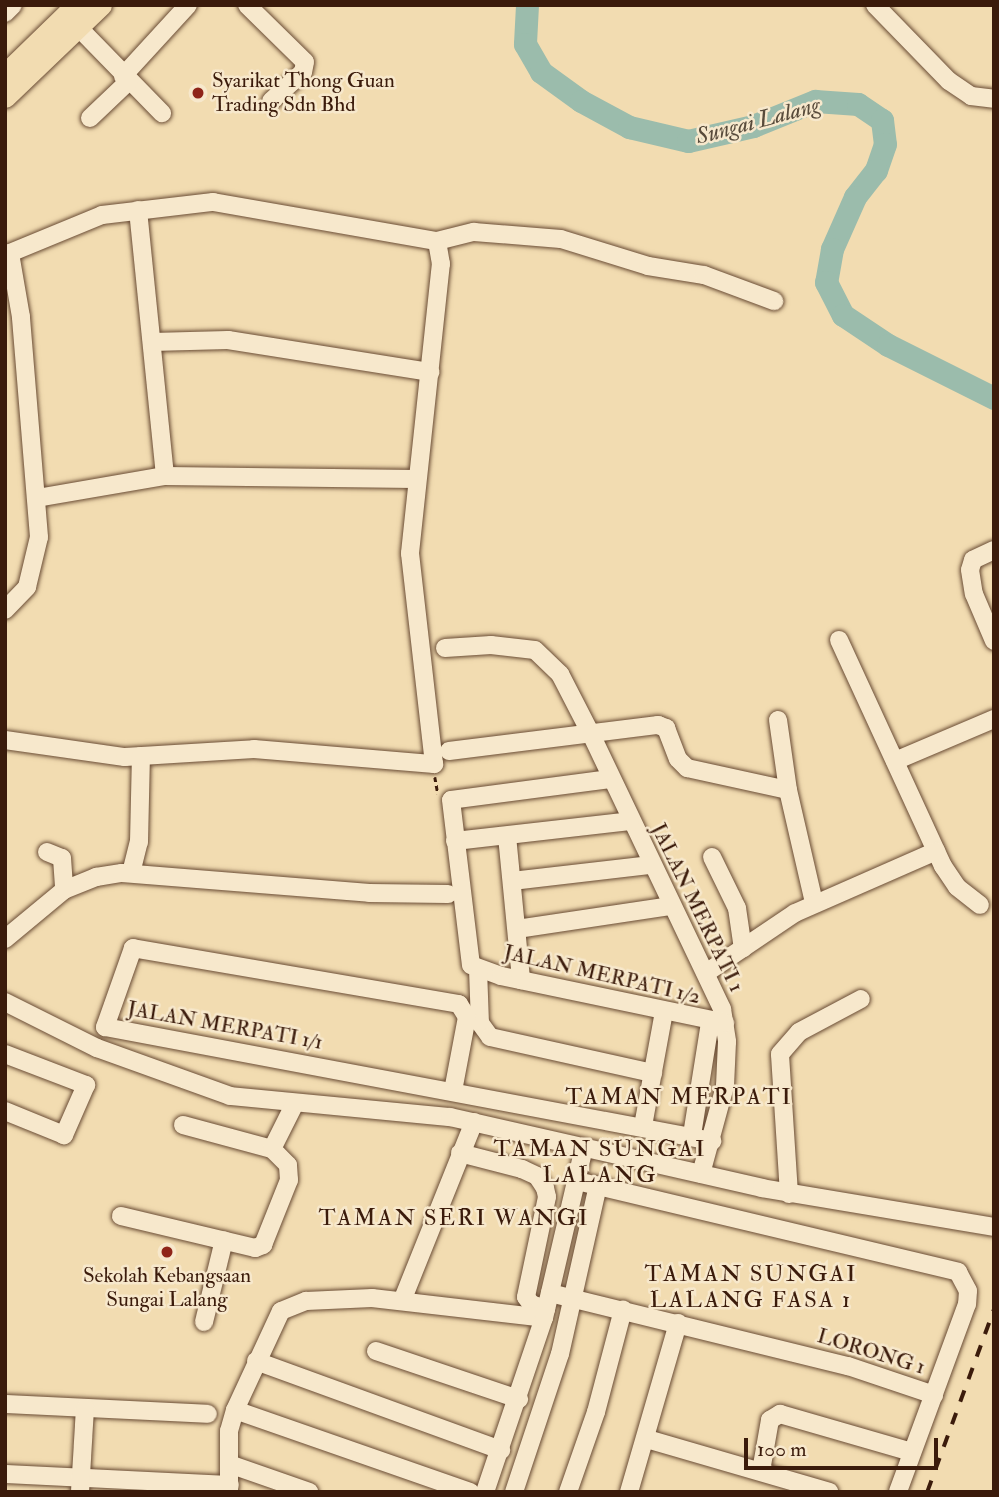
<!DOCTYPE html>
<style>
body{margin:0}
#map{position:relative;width:999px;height:1497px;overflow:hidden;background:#f2dcb1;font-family:"IM FELL Double Pica",serif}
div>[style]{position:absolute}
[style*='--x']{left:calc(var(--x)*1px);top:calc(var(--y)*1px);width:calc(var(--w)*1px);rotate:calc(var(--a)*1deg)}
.river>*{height:23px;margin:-11.5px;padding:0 11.5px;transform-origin:11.5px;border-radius:11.5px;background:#9bbcac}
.path>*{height:2.5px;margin-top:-1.25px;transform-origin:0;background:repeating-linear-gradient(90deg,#3b1b0b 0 5px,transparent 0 8.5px)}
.roads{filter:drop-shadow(0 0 2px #694b34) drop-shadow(0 0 2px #694b34)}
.minor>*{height:18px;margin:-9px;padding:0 9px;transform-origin:9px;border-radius:9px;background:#f7e8cc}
.major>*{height:21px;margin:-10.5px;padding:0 10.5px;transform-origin:10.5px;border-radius:10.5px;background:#f2dcb1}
.rail>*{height:3.5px;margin-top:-1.75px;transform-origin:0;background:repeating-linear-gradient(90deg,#3b1b0b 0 12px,transparent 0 24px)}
.dots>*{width:19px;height:19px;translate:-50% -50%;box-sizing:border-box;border:4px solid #f7e8cc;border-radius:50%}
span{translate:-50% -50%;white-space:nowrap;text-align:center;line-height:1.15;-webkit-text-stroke:5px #f7e8cc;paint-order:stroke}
.poi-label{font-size:21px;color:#3b1b0b}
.left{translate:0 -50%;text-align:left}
.street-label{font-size:21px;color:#3b1b0b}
.water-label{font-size:23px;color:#584b3b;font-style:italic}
.neighbourhood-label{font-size:23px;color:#3b1b0b;letter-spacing:2px}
.frame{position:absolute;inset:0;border:7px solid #3b1b0b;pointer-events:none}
.scale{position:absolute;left:744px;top:1438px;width:194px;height:32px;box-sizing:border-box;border:4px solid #3b1b0b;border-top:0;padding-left:9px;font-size:21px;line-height:24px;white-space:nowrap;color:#3b1b0b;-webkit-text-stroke:5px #f7e8cc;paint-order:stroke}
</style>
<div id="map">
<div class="river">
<i style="--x:527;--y:5;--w:39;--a:93"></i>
<i style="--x:525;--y:44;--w:32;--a:60"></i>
<i style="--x:541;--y:72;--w:49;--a:35.9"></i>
<i style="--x:581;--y:101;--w:55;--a:28.4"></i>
<i style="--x:629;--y:127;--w:61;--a:13.3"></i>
<i style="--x:688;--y:141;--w:67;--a:-13"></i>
<i style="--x:753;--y:126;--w:67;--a:-22"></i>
<i style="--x:815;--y:101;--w:43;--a:4"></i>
<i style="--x:858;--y:104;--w:29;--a:34"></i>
<i style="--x:882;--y:120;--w:24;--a:83"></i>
<i style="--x:885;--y:144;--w:28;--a:109"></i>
<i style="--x:876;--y:170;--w:34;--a:128"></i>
<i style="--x:855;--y:197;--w:57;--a:113.9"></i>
<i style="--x:832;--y:249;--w:34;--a:100"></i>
<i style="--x:826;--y:282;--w:37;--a:63"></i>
<i style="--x:843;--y:315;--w:54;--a:33.7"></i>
<i style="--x:888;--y:345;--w:119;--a:26.6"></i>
</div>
<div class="path">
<i style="--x:435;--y:777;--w:17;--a:80"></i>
</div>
<div class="roads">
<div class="minor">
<i style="--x:247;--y:5;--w:81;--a:44.5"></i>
<i style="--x:305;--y:62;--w:10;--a:101"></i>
<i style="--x:303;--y:72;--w:43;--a:137.8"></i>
<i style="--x:875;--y:5;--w:106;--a:45.8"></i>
<i style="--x:949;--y:81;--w:27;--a:34"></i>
<i style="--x:971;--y:96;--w:23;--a:7"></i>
<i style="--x:5;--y:13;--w:11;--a:-45"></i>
<i style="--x:79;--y:28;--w:119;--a:45.7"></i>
<i style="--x:123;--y:76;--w:96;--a:-47.5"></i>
<i style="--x:90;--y:118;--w:54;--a:-43.5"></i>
<i style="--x:138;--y:210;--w:267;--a:84.2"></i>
<i style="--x:5;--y:255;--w:105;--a:-22.4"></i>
<i style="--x:102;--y:215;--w:112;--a:-6.7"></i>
<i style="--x:213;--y:202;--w:227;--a:9.9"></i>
<i style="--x:437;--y:241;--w:38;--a:-14"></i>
<i style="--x:474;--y:232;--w:87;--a:4.6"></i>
<i style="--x:561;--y:239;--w:91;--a:17.2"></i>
<i style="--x:648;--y:266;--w:57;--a:9.1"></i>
<i style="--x:704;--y:275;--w:75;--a:20.4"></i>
<i style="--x:152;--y:342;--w:76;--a:-1.5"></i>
<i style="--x:228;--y:340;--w:205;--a:9"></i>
<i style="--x:37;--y:498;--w:130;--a:-9.8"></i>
<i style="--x:165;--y:476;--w:250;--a:0.7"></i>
<i style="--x:994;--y:550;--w:23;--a:155"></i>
<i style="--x:973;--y:560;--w:10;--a:107"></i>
<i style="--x:970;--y:570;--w:24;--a:81"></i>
<i style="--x:974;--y:594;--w:51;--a:66.9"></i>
<i style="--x:5;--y:610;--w:32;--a:-46"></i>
<i style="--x:27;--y:587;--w:51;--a:-76.5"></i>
<i style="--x:39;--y:537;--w:221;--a:-94.7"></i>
<i style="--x:21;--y:317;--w:65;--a:-99.8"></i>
<i style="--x:839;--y:640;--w:249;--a:65.3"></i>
<i style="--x:943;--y:866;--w:25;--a:56"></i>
<i style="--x:957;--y:887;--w:29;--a:38"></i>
<i style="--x:445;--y:648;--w:46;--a:-3.7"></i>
<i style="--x:491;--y:645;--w:44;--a:6.5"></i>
<i style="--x:535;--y:650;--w:35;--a:44"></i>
<i style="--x:560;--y:674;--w:65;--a:62.7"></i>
<i style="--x:590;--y:732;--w:307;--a:64.5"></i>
<i style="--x:722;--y:1009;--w:33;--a:81"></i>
<i style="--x:727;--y:1042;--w:44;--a:92.6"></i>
<i style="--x:725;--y:1086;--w:91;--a:105.3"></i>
<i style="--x:778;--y:720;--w:71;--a:81.9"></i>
<i style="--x:788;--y:790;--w:116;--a:77"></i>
<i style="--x:5;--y:740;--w:121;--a:8.1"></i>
<i style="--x:125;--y:757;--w:129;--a:-3.5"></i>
<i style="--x:254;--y:749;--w:181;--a:4.8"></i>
<i style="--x:434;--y:764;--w:212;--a:-96.5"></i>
<i style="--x:410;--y:553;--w:291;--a:-83.9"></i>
<i style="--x:441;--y:264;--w:23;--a:-100"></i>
<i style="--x:449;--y:751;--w:211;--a:-7.1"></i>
<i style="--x:658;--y:725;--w:9;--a:21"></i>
<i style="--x:666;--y:728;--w:33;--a:69"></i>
<i style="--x:678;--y:759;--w:13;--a:45"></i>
<i style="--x:687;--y:768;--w:103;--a:12.3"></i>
<i style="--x:895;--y:761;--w:108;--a:-23"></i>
<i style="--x:610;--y:779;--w:160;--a:172.5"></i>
<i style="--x:451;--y:800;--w:166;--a:83.1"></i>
<i style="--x:471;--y:965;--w:32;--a:20"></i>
<i style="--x:501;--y:976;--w:229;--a:11.8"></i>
<i style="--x:507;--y:836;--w:145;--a:84.4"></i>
<i style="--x:455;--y:841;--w:176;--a:-6.5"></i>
<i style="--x:47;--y:852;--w:16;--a:22"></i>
<i style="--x:62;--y:858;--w:32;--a:86"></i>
<i style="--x:712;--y:857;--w:57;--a:63.9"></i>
<i style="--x:737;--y:908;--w:41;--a:81.7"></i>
<i style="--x:131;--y:873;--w:32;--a:-76"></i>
<i style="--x:139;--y:842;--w:86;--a:-88.7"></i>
<i style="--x:512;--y:881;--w:140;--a:-6.6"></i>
<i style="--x:517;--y:929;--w:156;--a:-8.5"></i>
<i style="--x:5;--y:939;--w:77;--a:-39.7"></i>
<i style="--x:64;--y:890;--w:35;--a:-22"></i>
<i style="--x:96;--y:877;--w:26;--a:-9"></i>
<i style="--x:122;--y:873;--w:248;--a:4.6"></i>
<i style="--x:369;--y:893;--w:79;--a:0.7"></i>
<i style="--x:478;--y:969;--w:54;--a:87.9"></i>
<i style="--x:480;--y:1023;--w:17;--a:54"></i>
<i style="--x:490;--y:1037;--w:167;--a:12.5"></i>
<i style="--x:706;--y:973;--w:107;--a:-34"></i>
<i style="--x:795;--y:913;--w:154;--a:-23.7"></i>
<i style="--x:5;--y:1002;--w:103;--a:26.6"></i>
<i style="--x:97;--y:1048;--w:141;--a:19.8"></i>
<i style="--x:230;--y:1096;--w:221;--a:5.5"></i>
<i style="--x:450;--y:1117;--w:320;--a:12.8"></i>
<i style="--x:762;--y:1188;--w:235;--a:9.5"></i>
<i style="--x:5;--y:1054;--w:87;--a:20.9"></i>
<i style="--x:86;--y:1085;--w:55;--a:113.7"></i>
<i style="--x:64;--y:1135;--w:64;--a:-157.9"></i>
<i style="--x:453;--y:1091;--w:75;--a:-79.3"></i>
<i style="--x:467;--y:1017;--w:15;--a:-122"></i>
<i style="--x:459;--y:1004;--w:331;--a:-170.3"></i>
<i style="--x:133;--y:948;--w:84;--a:109.5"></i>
<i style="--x:105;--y:1027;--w:618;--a:10.64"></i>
<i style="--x:183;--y:1125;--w:92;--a:15.1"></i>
<i style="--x:643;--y:1126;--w:116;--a:-79.6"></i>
<i style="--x:692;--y:1135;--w:114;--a:-80.9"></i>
<i style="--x:460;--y:1153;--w:64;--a:14.5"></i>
<i style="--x:522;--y:1169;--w:17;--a:25"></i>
<i style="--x:537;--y:1176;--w:14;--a:56"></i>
<i style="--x:545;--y:1188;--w:9;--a:77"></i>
<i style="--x:547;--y:1197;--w:102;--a:101.9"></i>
<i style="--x:526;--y:1297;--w:9;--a:54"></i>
<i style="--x:531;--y:1304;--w:16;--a:18"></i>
<i style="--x:577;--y:1181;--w:392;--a:13.4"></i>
<i style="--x:958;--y:1272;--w:21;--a:62"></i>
<i style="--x:968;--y:1291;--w:13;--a:94"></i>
<i style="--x:967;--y:1304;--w:200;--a:110.2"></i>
<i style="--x:789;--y:1194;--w:140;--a:-93.7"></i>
<i style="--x:780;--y:1054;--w:29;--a:-49"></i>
<i style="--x:799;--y:1032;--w:70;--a:-28"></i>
<i style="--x:121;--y:1216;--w:138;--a:13.4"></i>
<i style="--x:255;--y:1248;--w:9;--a:-21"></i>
<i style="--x:263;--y:1245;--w:70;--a:-68.2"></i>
<i style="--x:289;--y:1180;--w:15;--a:-94"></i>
<i style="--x:288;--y:1165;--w:23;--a:-135"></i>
<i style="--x:272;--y:1149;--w:51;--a:-63.4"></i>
<i style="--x:550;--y:1293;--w:307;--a:13.8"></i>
<i style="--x:848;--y:1366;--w:91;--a:18.6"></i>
<i style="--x:402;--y:1301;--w:193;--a:-68.1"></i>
<i style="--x:204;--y:1322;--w:84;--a:-76.3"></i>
<i style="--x:376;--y:1351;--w:151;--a:18.6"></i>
<i style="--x:256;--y:1361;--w:261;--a:20"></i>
<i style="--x:5;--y:1404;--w:203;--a:2.8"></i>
<i style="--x:235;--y:1410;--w:249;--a:19.2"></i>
<i style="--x:647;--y:1439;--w:190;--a:16.2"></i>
<i style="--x:232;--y:1465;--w:82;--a:19.3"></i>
<i style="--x:761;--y:1471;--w:52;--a:-80"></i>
<i style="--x:770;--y:1420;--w:12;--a:-31"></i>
<i style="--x:780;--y:1414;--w:137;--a:16.1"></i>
<i style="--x:5;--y:1474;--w:225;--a:2.8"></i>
<i style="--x:80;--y:1492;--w:84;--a:-86.6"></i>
<i style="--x:229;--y:1492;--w:61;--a:-90"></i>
<i style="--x:229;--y:1431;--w:22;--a:-74"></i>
<i style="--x:235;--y:1410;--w:109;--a:-65.1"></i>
<i style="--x:281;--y:1311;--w:27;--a:-22"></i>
<i style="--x:306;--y:1301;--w:66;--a:-2.6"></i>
<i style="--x:372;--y:1298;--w:173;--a:6.6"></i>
<i style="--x:485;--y:1492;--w:184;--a:-71.3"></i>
<i style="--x:544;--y:1318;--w:175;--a:-76.8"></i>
<i style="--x:514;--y:1492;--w:145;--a:-71.6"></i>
<i style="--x:560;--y:1354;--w:173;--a:-77.3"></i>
<i style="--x:568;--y:1492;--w:85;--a:-70.7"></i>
<i style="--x:596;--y:1412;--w:106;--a:-75.2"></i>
<i style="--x:629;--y:1492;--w:176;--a:-73.8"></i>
</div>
<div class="major">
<i style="--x:5;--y:74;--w:99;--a:-44.2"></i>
<i style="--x:5;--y:97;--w:133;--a:-43.8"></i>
</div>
</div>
<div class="rail">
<i style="--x:927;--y:1492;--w:195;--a:-69.9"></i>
</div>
<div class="dots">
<i style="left:198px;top:93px;background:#8f2418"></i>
<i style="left:167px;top:1252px;background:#8f2418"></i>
</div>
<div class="poi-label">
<span class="left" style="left:212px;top:93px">Syarikat Thong Guan<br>Trading Sdn Bhd</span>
<span style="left:167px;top:1288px">Sekolah Kebangsaan<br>Sungai Lalang</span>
</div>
<div class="street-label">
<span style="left:697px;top:908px;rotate:64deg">JALAN MERPATI 1</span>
<span style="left:602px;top:975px;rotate:13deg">JALAN MERPATI 1/2</span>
<span style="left:225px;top:1026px;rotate:10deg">JALAN MERPATI 1/1</span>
<span style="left:871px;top:1352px;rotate:17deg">LORONG 1</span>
</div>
<div class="water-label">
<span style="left:758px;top:121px;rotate:-15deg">Sungai Lalang</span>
</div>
<div class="neighbourhood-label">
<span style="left:679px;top:1097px">TAMAN MERPATI</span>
<span style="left:600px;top:1162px">TAMAN SUNGAI<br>LALANG</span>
<span style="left:454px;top:1218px">TAMAN SERI WANGI</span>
<span style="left:751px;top:1287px">TAMAN SUNGAI<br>LALANG FASA 1</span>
</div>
<div class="frame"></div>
<div class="scale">100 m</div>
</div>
